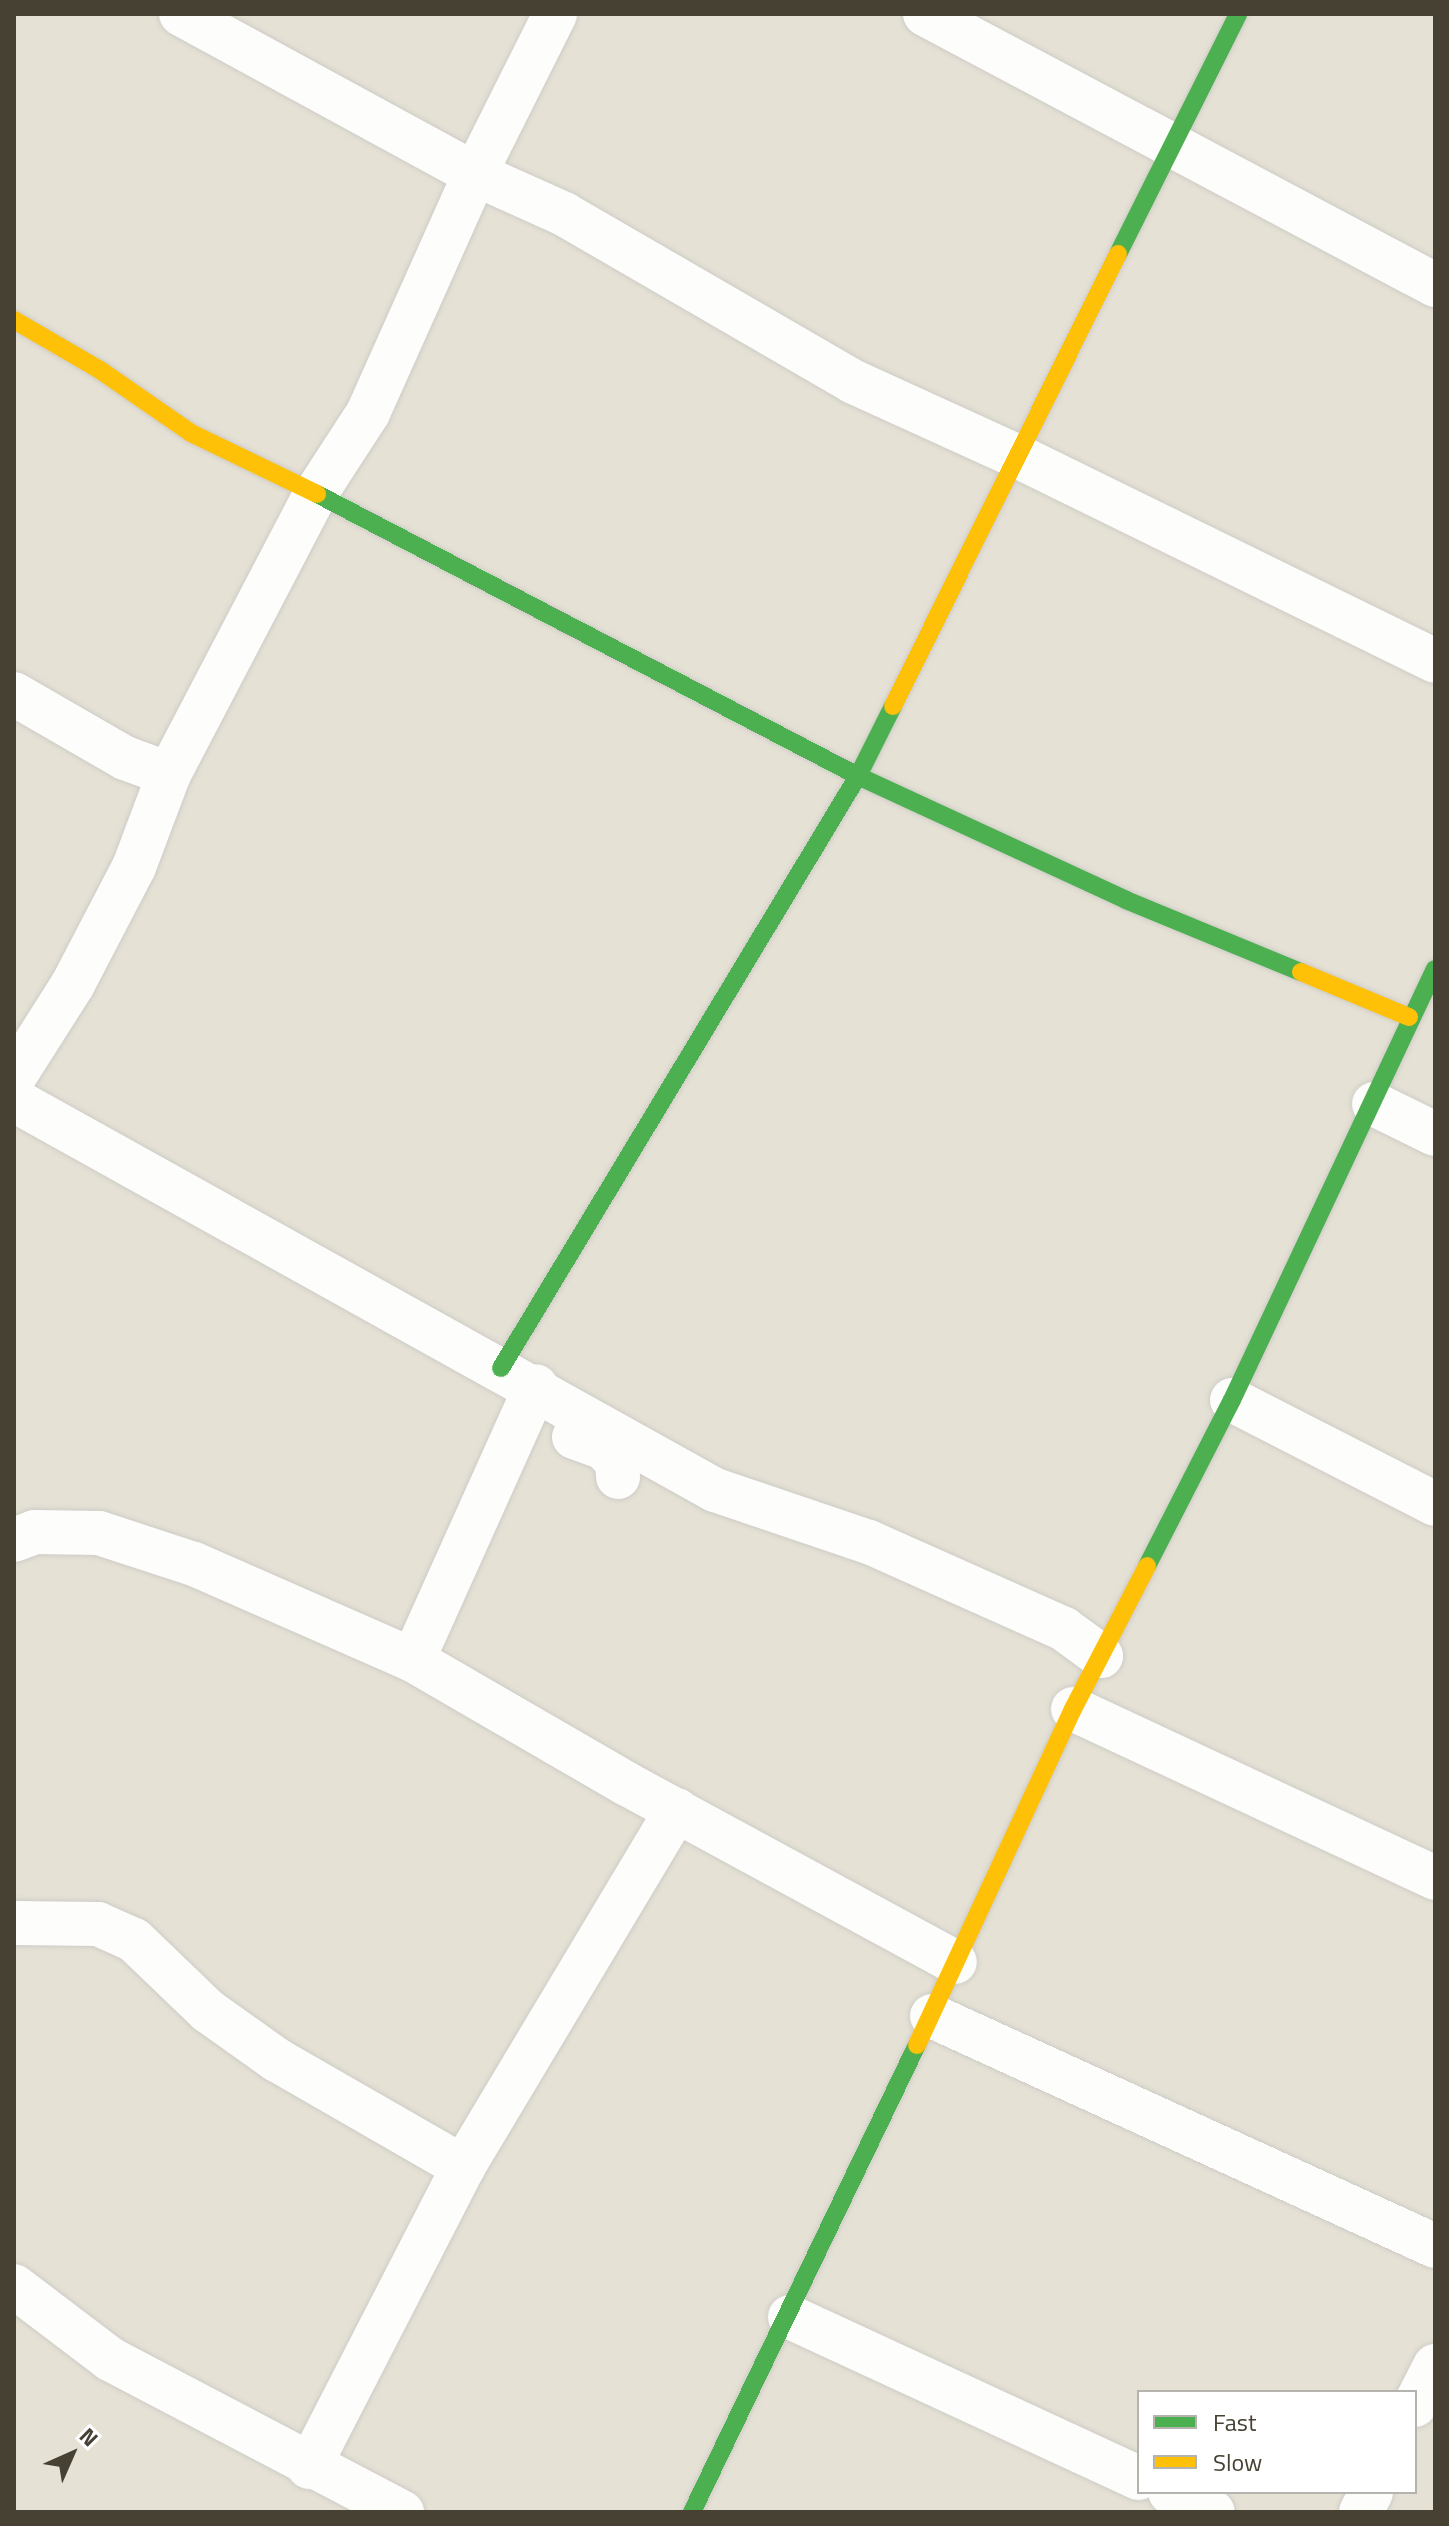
<!DOCTYPE html>
<style>
body{margin:0}
#map{position:relative;width:1449px;height:2526px;overflow:hidden;background:#f0efe8;font-family:"Titillium Web",sans-serif}
div>[style]{position:absolute}
[style*='--x']{left:calc(var(--x)*1px);top:calc(var(--y)*1px);width:calc(var(--w)*1px);rotate:calc(var(--a)*1deg)}
.residential>*{inset:0;background:#e5e1d5}
.roads{filter:drop-shadow(0 0 2px #ceccc6) drop-shadow(0 0 2px #ceccc6)}
.street>*{height:44px;margin:-22px;padding:0 22px;transform-origin:22px;border-radius:22px;background:#fdfdfc}
.fast>*{height:18px;margin:-9px;padding:0 9px;transform-origin:9px;border-radius:9px;background:#4caf50}
.slow>*{height:18px;margin:-9px;padding:0 9px;transform-origin:9px;border-radius:9px;background:#ffc107}
span{translate:-50% -50%;white-space:nowrap;text-align:center;line-height:1.15;-webkit-text-stroke:6px #fff;paint-order:stroke}
.frame{position:absolute;inset:0;border:16px solid #474134;pointer-events:none}
.legend{position:absolute;left:1137px;top:2390px;width:280px;height:104px;box-sizing:border-box;background:#fff;border:2px solid #b5b3ae;margin:0;padding:10px 14px;list-style:none;font-size:24px;color:#474134}
.legend li{display:flex;align-items:center;gap:16px;height:40px}
.legend b{width:40px;border:2px solid #b5b3ae}
.north{position:absolute;left:32px;top:2414px;width:80px;height:80px;-webkit-text-stroke:6px #fff;paint-order:stroke;rotate:45deg;font-size:22px;font-weight:700;line-height:32px;text-align:center;color:#474134}
.north::after{content:'';display:block;margin:auto;width:28px;height:36px;background:#474134;clip-path:polygon(50% 0,100% 100%,50% 72%,0 100%)}
</style>
<div id="map">
<div class="residential">
<i style="clip-path:polygon(evenodd,14px 14px,1435px 14px,1435px 2512px,14px 2512px,14px 14px,1139px 2392px,1415px 2392px,1415px 2492px,1139px 2492px,1139px 2392px)"></i>
</div>
<div class="roads">
<div class="street">
<i style="--x:181;--y:14;--w:335;--a:28.6"></i>
<i style="--x:475;--y:174;--w:98;--a:24.2"></i>
<i style="--x:564;--y:214;--w:335;--a:30.1"></i>
<i style="--x:854;--y:382;--w:183;--a:24.5"></i>
<i style="--x:1021;--y:458;--w:461;--a:26.1"></i>
<i style="--x:925;--y:14;--w:578;--a:27.98"></i>
<i style="--x:14;--y:694;--w:128;--a:30"></i>
<i style="--x:125;--y:758;--w:47;--a:20"></i>
<i style="--x:14;--y:1077;--w:110;--a:-57.6"></i>
<i style="--x:73;--y:984;--w:132;--a:-62.5"></i>
<i style="--x:134;--y:867;--w:99;--a:-69.4"></i>
<i style="--x:169;--y:774;--w:317;--a:-62.4"></i>
<i style="--x:316;--y:493;--w:95;--a:-57"></i>
<i style="--x:368;--y:413;--w:262;--a:-65.9"></i>
<i style="--x:475;--y:174;--w:179;--a:-63.4"></i>
<i style="--x:14;--y:1100;--w:802;--a:29.09"></i>
<i style="--x:715;--y:1490;--w:163;--a:18.7"></i>
<i style="--x:869;--y:1542;--w:214;--a:24"></i>
<i style="--x:1064;--y:1629;--w:46;--a:36.1"></i>
<i style="--x:1374;--y:1104;--w:68;--a:26.2"></i>
<i style="--x:1232;--y:1400;--w:228;--a:27.1"></i>
<i style="--x:574;--y:1437;--w:32;--a:20"></i>
<i style="--x:604;--y:1448;--w:19;--a:47"></i>
<i style="--x:617;--y:1462;--w:15;--a:86"></i>
<i style="--x:14;--y:1540;--w:22;--a:-21"></i>
<i style="--x:35;--y:1532;--w:64;--a:0.9"></i>
<i style="--x:99;--y:1533;--w:100;--a:18.1"></i>
<i style="--x:194;--y:1564;--w:239;--a:23.7"></i>
<i style="--x:413;--y:1660;--w:247;--a:30.1"></i>
<i style="--x:627;--y:1784;--w:373;--a:28.5"></i>
<i style="--x:413;--y:1660;--w:300;--a:-65.8"></i>
<i style="--x:1073;--y:1709;--w:400;--a:25"></i>
<i style="--x:14;--y:1923;--w:84;--a:0.7"></i>
<i style="--x:98;--y:1924;--w:39;--a:24"></i>
<i style="--x:134;--y:1940;--w:103;--a:43.8"></i>
<i style="--x:208;--y:2011;--w:85;--a:35.4"></i>
<i style="--x:277;--y:2060;--w:215;--a:29.9"></i>
<i style="--x:932;--y:2016;--w:553;--a:24.57"></i>
<i style="--x:14;--y:2286;--w:121;--a:37.2"></i>
<i style="--x:110;--y:2359;--w:330;--a:27.7"></i>
<i style="--x:790;--y:2317;--w:384;--a:24.8"></i>
<i style="--x:1415;--y:2405;--w:44;--a:-62.9"></i>
<i style="--x:309;--y:2467;--w:337;--a:-62.8"></i>
<i style="--x:463;--y:2167;--w:416;--a:-59.1"></i>
<i style="--x:1170;--y:2492;--w:47;--a:24.9"></i>
<i style="--x:1361;--y:2512;--w:22;--a:-63"></i>
</div>
<div class="fast">
<i style="--x:1118;--y:254;--w:268;--a:-63.4"></i>
<i style="--x:317;--y:494;--w:610;--a:27.53"></i>
<i style="--x:858;--y:776;--w:295;--a:24.8"></i>
<i style="--x:1126;--y:900;--w:189;--a:22.4"></i>
<i style="--x:501;--y:1368;--w:691;--a:-58.91"></i>
<i style="--x:858;--y:776;--w:78;--a:-63.4"></i>
<i style="--x:1147;--y:1566;--w:186;--a:-62.9"></i>
<i style="--x:1232;--y:1400;--w:476;--a:-64.8"></i>
<i style="--x:692;--y:2512;--w:518;--a:-64.28"></i>
</div>
<div class="slow">
<i style="--x:14;--y:320;--w:99;--a:30.2"></i>
<i style="--x:100;--y:370;--w:111;--a:34.7"></i>
<i style="--x:191;--y:433;--w:140;--a:25.8"></i>
<i style="--x:893;--y:706;--w:505;--a:-63.54"></i>
<i style="--x:1301;--y:972;--w:117;--a:22.6"></i>
<i style="--x:917;--y:2045;--w:370;--a:-65.1"></i>
<i style="--x:1073;--y:1709;--w:161;--a:-62.6"></i>
</div>
</div>
<div class="frame"></div>
<ul class="legend">
<li><b style="height:10px;background:#4caf50"></b>Fast</li>
<li><b style="height:10px;background:#ffc107"></b>Slow</li>
</ul>
<div class="north">N</div>
</div>
